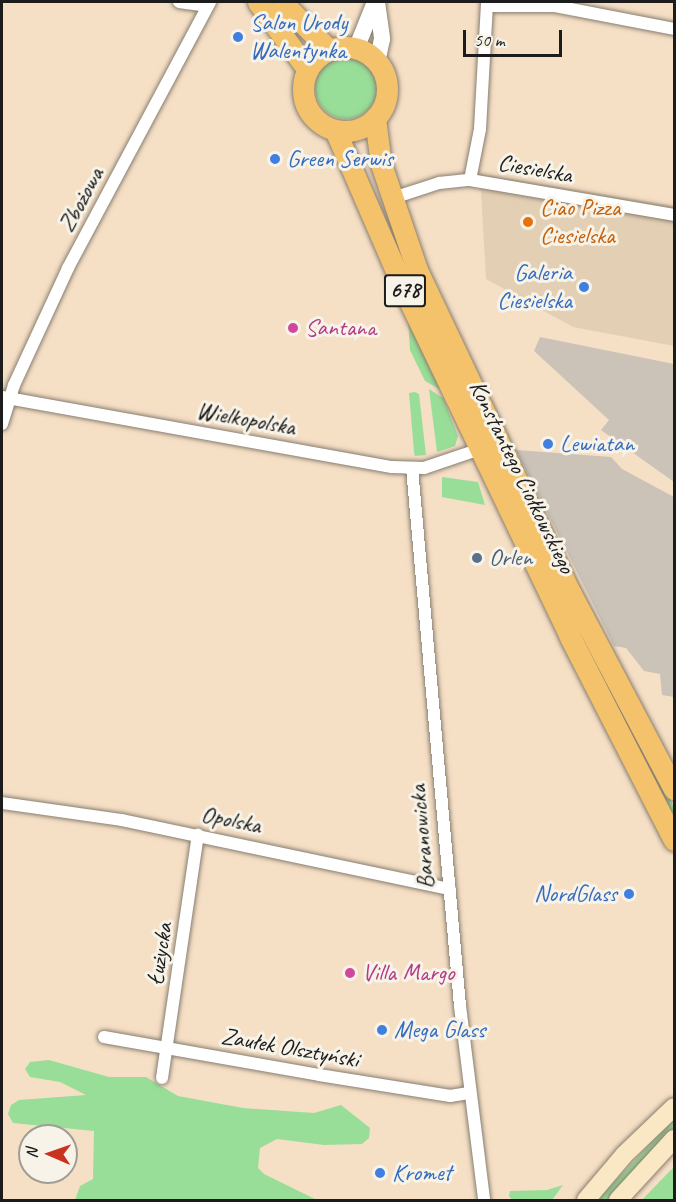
<!DOCTYPE html>
<meta charset="utf-8">
<style>
body{margin:0}
#map{position:relative;width:676px;height:1202px;overflow:hidden;background:#f5dfc5;font-family:Caveat,sans-serif}
div>[style]{position:absolute}
[style*='--x']{left:calc(var(--x)*1px);top:calc(var(--y)*1px);width:calc(var(--w)*1px);rotate:calc(var(--a)*1deg)}
.built>*{inset:0;background:#e3d0b4}
.industrial>*{inset:0;background:#cbc3b8}
.green>*{inset:0;background:#98de98}
.round{border-radius:50%}
.roads{filter:drop-shadow(0 0 2px #887e70) drop-shadow(0 0 2px #887e70)}
.minor>*{height:12px;margin:-6px;padding:0 6px;transform-origin:6px;border-radius:6px;background:#fff}
.tertiary>*{height:16px;margin:-8px;padding:0 8px;transform-origin:8px;border-radius:8px;background:#fff}
.secondary>*{height:18px;margin:-9px;padding:0 9px;transform-origin:9px;border-radius:9px;background:#fae7c3}
.trunk>*{height:21px;margin:-10.5px;padding:0 10.5px;transform-origin:10.5px;border-radius:10.5px;background:#f3c26a}
.trunk>.ring{margin:-10.5px;padding:0;box-sizing:content-box;background:none;border:21px solid #f3c26a;border-radius:50%}
.dots>*{width:16px;height:16px;translate:-50% -50%;box-sizing:border-box;border:3px solid #f7f3e8;border-radius:50%}
span{translate:-50% -50%;white-space:nowrap;text-align:center;line-height:1.15;-webkit-text-stroke:6px #f7f3e8;paint-order:stroke}
.shield-label span{padding:2px 4px;background:#f7f3e8;border:2px solid;border-radius:4px;-webkit-text-stroke-width:0}
.shield-label{font-size:22px;color:#1c1c1c;font-weight:700}
.shop-label{font-size:24px;color:#366cbe}
.left{translate:0 -50%;text-align:left}
.right{translate:-100% -50%;text-align:right}
.street-label{font-size:24px;color:#1c1c1c}
.food-label{font-size:24px;color:#c56008}
.hotel-label{font-size:24px;color:#b23c85}
.service-label{font-size:24px;color:#4e5e75}
.frame{position:absolute;inset:0;border:3px solid #1c1c1c;pointer-events:none}
.north{position:absolute;left:18px;top:1124px;width:60px;height:60px;box-sizing:border-box;background:#f7f3e8;border:2px solid #9f9d96;border-radius:50%;rotate:272deg;font-size:16px;font-weight:700;line-height:24px;text-align:center;color:#1c1c1c}
.north::after{content:'';display:block;margin:auto;width:21px;height:27px;background:#c8321e;clip-path:polygon(50% 0,100% 100%,50% 72%,0 100%)}
.scale{position:absolute;left:463px;top:30px;width:99px;height:27px;box-sizing:border-box;border:3px solid #1c1c1c;border-top:0;padding-left:8px;font-size:18px;line-height:21px;white-space:nowrap;color:#1c1c1c;-webkit-text-stroke:4px #f7f3e8;paint-order:stroke}
</style>
<div id="map">
<div class="built">
<i style="clip-path:polygon(480px 174px,674px 206px,674px 346px,573px 327px,486px 279px)"></i>
</div>
<div class="industrial">
<i style="clip-path:polygon(540px 337px,674px 364px,674px 482px,601px 430px,609px 420px,534px 351px)"></i>
<i style="clip-path:polygon(516px 450px,611px 457px,622px 469px,674px 497px,674px 697px,662px 695px,660px 674px,644px 671px,626px 648px,614px 646px)"></i>
</div>
<div class="green">
<i class="round" style="left:315px;top:57px;width:62px;height:62px"></i>
<i style="clip-path:polygon(408px 317px,441px 390px,425px 381px,410px 350px)"></i>
<i style="clip-path:polygon(429px 389px,443px 398px,458px 436px,455px 446px,437px 452px)"></i>
<i style="clip-path:polygon(415px 392px,419px 394px,426px 455px,415px 456px,414px 452px,409px 393px)"></i>
<i style="clip-path:polygon(442px 477px,478px 482px,485px 505px,442px 497px)"></i>
<i style="clip-path:polygon(551px 578px,669px 796px,674px 808px,674px 824px)"></i>
<i style="clip-path:polygon(49px 1060px,109px 1077px,146px 1077px,178px 1096px,243px 1108px,314px 1113px,341px 1105px,370px 1128px,369px 1138px,362px 1144px,324px 1145px,277px 1139px,260px 1148px,258px 1168px,264px 1174px,317px 1200px,75px 1200px,80px 1186px,93px 1179px,94px 1131px,13px 1123px,8px 1114px,11px 1105px,19px 1100px,86px 1095px,60px 1082px,30px 1077px,25px 1069px,30px 1062px)"></i>
<i style="clip-path:polygon(674px 1119px,674px 1128px,607px 1200px,597px 1200px)"></i>
<i style="clip-path:polygon(674px 1167px,674px 1200px,642px 1200px,665px 1176px)"></i>
<i style="clip-path:polygon(563px 1185px,552px 1200px,512px 1200px,509px 1196px,510px 1191px,547px 1190px)"></i>
</div>
<div class="roads">
<div class="minor">
<i style="--x:179;--y:2;--w:28;--a:8"></i>
<i style="--x:487;--y:6;--w:68;--a:0"></i>
<i style="--x:555;--y:6;--w:121;--a:10.9"></i>
<i style="--x:470;--y:180;--w:52;--a:-78.9"></i>
<i style="--x:480;--y:129;--w:127;--a:-86.8"></i>
<i style="--x:390;--y:199;--w:52;--a:-18.1"></i>
<i style="--x:439;--y:183;--w:31;--a:-6"></i>
<i style="--x:470;--y:180;--w:207;--a:9.7"></i>
<i style="--x:2;--y:397;--w:396;--a:10.2"></i>
<i style="--x:392;--y:467;--w:32;--a:2"></i>
<i style="--x:424;--y:468;--w:59;--a:-18.7"></i>
<i style="--x:2;--y:424;--w:41;--a:-72.9"></i>
<i style="--x:14;--y:385;--w:129;--a:-65.2"></i>
<i style="--x:68;--y:268;--w:302;--a:-61.9"></i>
<i style="--x:412;--y:468;--w:540;--a:84.9"></i>
<i style="--x:460;--y:1006;--w:195;--a:82.9"></i>
<i style="--x:2;--y:803;--w:121;--a:8.1"></i>
<i style="--x:122;--y:820;--w:335;--a:11.9"></i>
<i style="--x:104;--y:1037;--w:218;--a:10"></i>
<i style="--x:319;--y:1075;--w:133;--a:9.1"></i>
<i style="--x:450;--y:1096;--w:19;--a:-9"></i>
<i style="--x:162;--y:1078;--w:246;--a:-81.6"></i>
</div>
<div class="tertiary">
<i style="--x:377;--y:2;--w:37;--a:82"></i>
<i style="--x:382;--y:39;--w:24;--a:102"></i>
<i style="--x:356;--y:49;--w:51;--a:-68"></i>
</div>
<div class="secondary">
<i style="--x:586;--y:1200;--w:59;--a:-49.8"></i>
<i style="--x:624;--y:1155;--w:69;--a:-43.8"></i>
<i style="--x:618;--y:1200;--w:83;--a:-47.4"></i>
</div>
<div class="trunk">
<i style="--x:258;--y:2;--w:84;--a:53.7"></i>
<i style="--x:282;--y:2;--w:67;--a:45.6"></i>
<i class="ring" style="left:303px;top:47px;width:63px;height:63px"></i>
<i style="--x:375;--y:118;--w:46;--a:82.6"></i>
<i style="--x:381;--y:164;--w:112;--a:71.2"></i>
<i style="--x:417;--y:270;--w:357;--a:64.6"></i>
<i style="--x:570;--y:592;--w:223;--a:62.2"></i>
<i style="--x:335;--y:130;--w:176;--a:66.6"></i>
<i style="--x:405;--y:292;--w:382;--a:64.4"></i>
<i style="--x:570;--y:637;--w:228;--a:62.9"></i>
</div>
</div>
<div class="dots">
<i style="left:238px;top:37px;background:#3f7fe0"></i>
<i style="left:275px;top:159px;background:#3f7fe0"></i>
<i style="left:528px;top:222px;background:#e8710a"></i>
<i style="left:584px;top:287px;background:#3f7fe0"></i>
<i style="left:293px;top:328px;background:#d1479c"></i>
<i style="left:548px;top:444px;background:#3f7fe0"></i>
<i style="left:477px;top:558px;background:#5c6f8a"></i>
<i style="left:629px;top:894px;background:#3f7fe0"></i>
<i style="left:350px;top:973px;background:#d1479c"></i>
<i style="left:382px;top:1030px;background:#3f7fe0"></i>
<i style="left:380px;top:1173px;background:#3f7fe0"></i>
</div>
<div class="shield-label">
<span style="left:405px;top:291px">678</span>
</div>
<div class="shop-label">
<span class="left" style="left:250px;top:37px">Salon Urody<br>Walentynka</span>
<span class="left" style="left:287px;top:159px">Green Serwis</span>
<span class="right" style="left:572px;top:287px">Galeria<br>Ciesielska</span>
<span class="left" style="left:560px;top:444px">Lewiatan</span>
<span class="right" style="left:617px;top:894px">NordGlass</span>
<span class="left" style="left:394px;top:1030px">Mega Glass</span>
<span class="left" style="left:392px;top:1173px">Kromet</span>
</div>
<div class="street-label">
<span style="left:535px;top:169px;rotate:10deg">Ciesielska</span>
<span style="left:81px;top:200px;rotate:-62deg">Zbożowa</span>
<span style="left:246px;top:419px;rotate:10deg">Wielkopolska</span>
<span style="left:522px;top:477px;rotate:64deg">Konstantego Ciołkowskiego</span>
<span style="left:231px;top:820px;rotate:11deg">Opolska</span>
<span style="left:422px;top:837px;rotate:-95deg">Baranowicka</span>
<span style="left:160px;top:954px;rotate:-81deg">Łużycka</span>
<span style="left:290px;top:1048px;rotate:10deg">Zaułek Olsztyński</span>
</div>
<div class="food-label">
<span class="left" style="left:540px;top:222px">Ciao Pizza<br>Ciesielska</span>
</div>
<div class="hotel-label">
<span class="left" style="left:305px;top:328px">Santana</span>
<span class="left" style="left:362px;top:973px">Villa Margo</span>
</div>
<div class="service-label">
<span class="left" style="left:489px;top:558px">Orlen</span>
</div>
<div class="frame"></div>
<div class="north">N</div>
<div class="scale">50 m</div>
</div>
